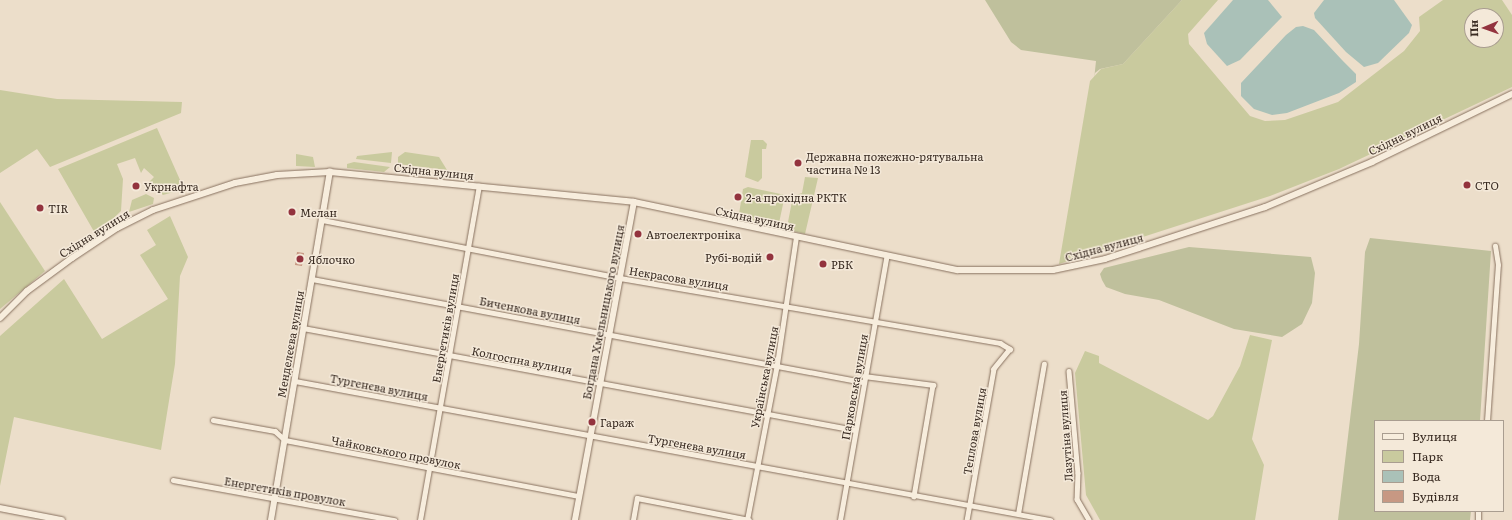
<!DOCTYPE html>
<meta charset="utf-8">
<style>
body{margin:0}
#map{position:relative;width:1512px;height:520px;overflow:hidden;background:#ecdeca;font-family:Literata,serif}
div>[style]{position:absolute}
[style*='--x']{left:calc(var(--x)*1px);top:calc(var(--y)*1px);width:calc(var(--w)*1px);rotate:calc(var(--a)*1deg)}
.green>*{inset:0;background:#c9ca9e}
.cemetery>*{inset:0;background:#bfc09c}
.water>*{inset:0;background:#aac1b8}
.building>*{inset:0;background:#c79883}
.roads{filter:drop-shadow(0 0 1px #88715f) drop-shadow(0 0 1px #88715f)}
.minor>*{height:4.5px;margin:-2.25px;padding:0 2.25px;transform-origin:2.25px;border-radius:2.25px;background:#f7eddd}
.tertiary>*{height:5.5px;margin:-2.75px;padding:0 2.75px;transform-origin:2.75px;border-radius:2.75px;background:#f7eddd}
.secondary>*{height:6px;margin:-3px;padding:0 3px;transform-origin:3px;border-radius:3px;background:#f7eddd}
.dots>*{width:11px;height:11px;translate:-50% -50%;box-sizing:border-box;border:2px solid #f4e9d9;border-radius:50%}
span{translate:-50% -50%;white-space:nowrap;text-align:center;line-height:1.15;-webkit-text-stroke:3px #f4e9d9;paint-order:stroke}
.street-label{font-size:11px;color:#392b22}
.poi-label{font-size:11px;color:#392b22}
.left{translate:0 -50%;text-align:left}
.right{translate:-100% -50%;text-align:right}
.legend{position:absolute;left:1374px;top:420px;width:130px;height:92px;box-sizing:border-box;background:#f4e9d9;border:1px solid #a99d90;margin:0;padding:5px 7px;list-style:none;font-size:12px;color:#392b22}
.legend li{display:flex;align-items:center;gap:8px;height:20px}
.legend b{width:20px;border:1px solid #a99d90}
.north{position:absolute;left:1464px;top:8px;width:40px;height:40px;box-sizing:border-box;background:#f4e9d9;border:1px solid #a99d90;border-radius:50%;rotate:268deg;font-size:11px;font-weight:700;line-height:16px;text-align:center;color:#392b22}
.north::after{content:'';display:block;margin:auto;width:14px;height:18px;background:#93333e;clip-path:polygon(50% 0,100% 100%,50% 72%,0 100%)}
</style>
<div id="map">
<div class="green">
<i style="clip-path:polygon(evenodd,1182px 0,1218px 0,1188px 34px,1189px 44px,1250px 116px,1265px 121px,1285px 120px,1338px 102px,1404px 51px,1420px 31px,1419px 17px,1443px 0,1502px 0,1512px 15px,1512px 87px,1339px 169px,1270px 196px,1059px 264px,1090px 81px,1101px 69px,1123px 64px,1182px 0,1472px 16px,1496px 16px,1496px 40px,1472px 40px,1472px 16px)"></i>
<i style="clip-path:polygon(0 90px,57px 99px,182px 102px,181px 113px,50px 167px,37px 149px,0 173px)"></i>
<i style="clip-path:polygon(157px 128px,184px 189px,163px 195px,149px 182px,154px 177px,144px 168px,141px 173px,135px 158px,117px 164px,123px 179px,121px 211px,96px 235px,58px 169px)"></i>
<i style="clip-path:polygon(751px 140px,763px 140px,767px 144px,766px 149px,762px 149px,762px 178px,758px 182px,745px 177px)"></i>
<i style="clip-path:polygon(392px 152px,391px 163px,356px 159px,357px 156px)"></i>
<i style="clip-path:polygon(405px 152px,439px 157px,447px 170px,398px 164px,398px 157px)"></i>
<i style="clip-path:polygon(296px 154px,313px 157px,315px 167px,296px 166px)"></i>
<i style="clip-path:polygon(354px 162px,390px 167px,384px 172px,347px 168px,347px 164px)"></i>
<i style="clip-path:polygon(805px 177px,818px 178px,805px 234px,793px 231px,788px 222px,793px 196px,802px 193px)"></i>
<i style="clip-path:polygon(748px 187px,785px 195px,779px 223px,774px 226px,743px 220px,739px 214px,743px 189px)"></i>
<i style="clip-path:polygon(146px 194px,154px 198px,153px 204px,129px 212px,132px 200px)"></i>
<i style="clip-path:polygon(0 202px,45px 271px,0 309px)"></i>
<i style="clip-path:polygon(170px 216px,188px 257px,180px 276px,175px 364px,161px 450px,14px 417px,0 486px,0 336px,64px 279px,102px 339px,168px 299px,140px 255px,156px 245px,147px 230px)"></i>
<i style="clip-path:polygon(1250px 335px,1272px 340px,1252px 439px,1264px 465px,1255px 520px,1100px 520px,1086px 495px,1075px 373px,1085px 351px,1099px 356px,1099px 363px,1208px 420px,1213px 416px,1240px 366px)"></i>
</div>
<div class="cemetery">
<i style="clip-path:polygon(985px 0,1182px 0,1123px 64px,1100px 69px,1095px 73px,1094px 80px,1096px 61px,1021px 50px,1011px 42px)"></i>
<i style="clip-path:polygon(1370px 238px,1491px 251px,1480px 421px,1375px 421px,1375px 511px,1471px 511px,1470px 520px,1338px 520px,1359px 344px,1365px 252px)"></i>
<i style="clip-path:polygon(1189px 247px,1311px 257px,1315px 273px,1312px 303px,1302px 324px,1282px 337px,1234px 329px,1159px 300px,1125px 294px,1106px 287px,1102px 280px,1100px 274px,1104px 268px)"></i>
</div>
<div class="water">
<i style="clip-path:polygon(1233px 0,1268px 0,1282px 17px,1240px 60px,1227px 66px,1207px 44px,1204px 33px)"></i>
<i style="clip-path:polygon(1324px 0,1394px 0,1412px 25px,1409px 33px,1378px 63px,1364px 67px,1346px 52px,1315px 18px,1314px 13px)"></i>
<i style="clip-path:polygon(1303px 26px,1314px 30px,1342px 60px,1356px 74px,1356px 82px,1339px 93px,1287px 113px,1272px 115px,1254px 109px,1241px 96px,1241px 83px,1286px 35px,1296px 27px)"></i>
</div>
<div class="building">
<i style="clip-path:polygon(297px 252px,304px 253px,302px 266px,295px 265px)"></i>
</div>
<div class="roads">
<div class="minor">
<i style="--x:322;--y:220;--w:304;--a:11"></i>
<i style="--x:620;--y:278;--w:386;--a:9.7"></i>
<i style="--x:1000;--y:343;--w:12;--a:31"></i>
<i style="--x:1010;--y:349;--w:26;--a:129"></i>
<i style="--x:994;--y:369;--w:153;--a:100.1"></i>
<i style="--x:312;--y:279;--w:561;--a:10.59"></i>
<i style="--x:303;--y:328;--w:561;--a:10.47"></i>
<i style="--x:1069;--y:371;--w:102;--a:85"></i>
<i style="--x:1078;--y:473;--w:26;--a:92"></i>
<i style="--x:1077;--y:499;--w:24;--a:60"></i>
<i style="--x:864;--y:376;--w:70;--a:7.4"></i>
<i style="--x:933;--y:385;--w:113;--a:99.7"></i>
<i style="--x:295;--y:381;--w:768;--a:10.43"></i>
<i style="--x:213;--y:420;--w:63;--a:10.1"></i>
<i style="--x:275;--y:431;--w:13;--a:42"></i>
<i style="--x:285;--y:440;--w:299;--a:10.8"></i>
<i style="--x:1487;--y:421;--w:156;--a:-86"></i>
<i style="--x:1498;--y:265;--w:19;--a:-99"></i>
<i style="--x:173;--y:480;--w:225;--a:10.3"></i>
<i style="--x:1018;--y:514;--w:152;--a:-80.2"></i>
<i style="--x:420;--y:520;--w:339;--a:-80"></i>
<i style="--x:633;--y:520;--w:22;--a:-80"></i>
<i style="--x:637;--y:498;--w:114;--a:11.1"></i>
<i style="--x:747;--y:520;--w:159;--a:-79.1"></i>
<i style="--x:777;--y:364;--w:128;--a:-81.5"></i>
<i style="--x:840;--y:520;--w:266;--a:-80"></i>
<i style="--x:1478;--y:520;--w:9;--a:-90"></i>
</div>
<div class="tertiary">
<i style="--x:0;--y:508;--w:63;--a:11"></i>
<i style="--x:271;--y:520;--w:353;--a:-80.4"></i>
<i style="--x:575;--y:520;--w:323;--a:-79.5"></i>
</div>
<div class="secondary">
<i style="--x:0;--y:318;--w:38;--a:-45"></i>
<i style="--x:27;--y:291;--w:56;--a:-36.3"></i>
<i style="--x:72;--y:258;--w:54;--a:-33.7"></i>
<i style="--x:117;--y:228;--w:40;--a:-26.6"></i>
<i style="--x:153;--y:210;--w:86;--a:-18.2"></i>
<i style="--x:235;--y:183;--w:43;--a:-10.8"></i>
<i style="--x:277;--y:175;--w:53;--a:-3.2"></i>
<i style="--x:330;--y:172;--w:305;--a:5.6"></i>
<i style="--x:634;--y:202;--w:331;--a:11.9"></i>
<i style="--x:958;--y:270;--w:95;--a:0"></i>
<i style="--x:1053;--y:270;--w:53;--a:-11.9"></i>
<i style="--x:1105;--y:259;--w:168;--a:-18"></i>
<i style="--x:1265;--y:207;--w:116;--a:-22.8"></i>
<i style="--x:1372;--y:162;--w:156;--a:-25.9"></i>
</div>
</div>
<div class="dots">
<i style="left:798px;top:163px;background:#93333e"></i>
<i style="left:1467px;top:185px;background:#93333e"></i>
<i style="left:136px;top:186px;background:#93333e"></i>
<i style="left:738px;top:197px;background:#93333e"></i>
<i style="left:40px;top:208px;background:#93333e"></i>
<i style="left:292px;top:212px;background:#93333e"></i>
<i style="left:638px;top:234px;background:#93333e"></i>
<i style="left:770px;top:257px;background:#93333e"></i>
<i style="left:300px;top:259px;background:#93333e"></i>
<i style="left:823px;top:264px;background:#93333e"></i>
<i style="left:592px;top:422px;background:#93333e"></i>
</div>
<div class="street-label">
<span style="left:1405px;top:134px;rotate:-26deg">Східна вулиця</span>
<span style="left:434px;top:171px;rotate:6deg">Східна вулиця</span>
<span style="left:755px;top:218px;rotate:12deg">Східна вулиця</span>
<span style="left:94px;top:233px;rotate:-32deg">Східна вулиця</span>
<span style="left:1104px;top:247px;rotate:-15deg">Східна вулиця</span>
<span style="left:679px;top:278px;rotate:9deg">Некрасова вулиця</span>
<span style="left:530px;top:310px;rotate:11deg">Биченкова вулиця</span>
<span style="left:603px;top:312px;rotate:-79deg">Богдана Хмельницького вулиця</span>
<span style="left:445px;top:328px;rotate:-80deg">Енергетиків вулиця</span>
<span style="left:290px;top:344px;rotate:-80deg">Менделєєва вулиця</span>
<span style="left:522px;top:360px;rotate:11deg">Колгоспна вулиця</span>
<span style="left:764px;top:377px;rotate:-79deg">Українська вулиця</span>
<span style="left:379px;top:387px;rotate:11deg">Тургенєва вулиця</span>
<span style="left:854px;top:387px;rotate:-80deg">Парковська вулиця</span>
<span style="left:974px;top:431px;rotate:-80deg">Теплова вулиця</span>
<span style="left:1065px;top:436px;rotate:-94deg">Лазутіна вулиця</span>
<span style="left:697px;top:446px;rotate:10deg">Тургенєва вулиця</span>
<span style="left:396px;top:452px;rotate:11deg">Чайковського провулок</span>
<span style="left:285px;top:491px;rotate:10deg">Енергетиків провулок</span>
</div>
<div class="poi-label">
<span class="left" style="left:806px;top:163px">Державна пожежно-рятувальна<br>частина № 13</span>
<span class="left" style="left:1475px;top:185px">СТО</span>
<span class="left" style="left:144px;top:186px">Укрнафта</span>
<span class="left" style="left:746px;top:197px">2-а прохідна РКТК</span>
<span class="left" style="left:48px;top:208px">TIR</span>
<span class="left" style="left:300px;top:212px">Мелан</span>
<span class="left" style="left:646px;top:234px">Автоелектроніка</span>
<span class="right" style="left:762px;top:257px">Рубі-водій</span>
<span class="left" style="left:308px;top:259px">Яблочко</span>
<span class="left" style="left:831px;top:264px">РБК</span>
<span class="left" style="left:600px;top:422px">Гараж</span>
</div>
<ul class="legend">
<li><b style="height:5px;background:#f7eddd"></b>Вулиця</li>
<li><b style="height:11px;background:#c9ca9e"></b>Парк</li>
<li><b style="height:11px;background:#aac1b8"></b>Вода</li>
<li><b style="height:11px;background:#c79883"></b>Будівля</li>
</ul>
<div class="north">Пн</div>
</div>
